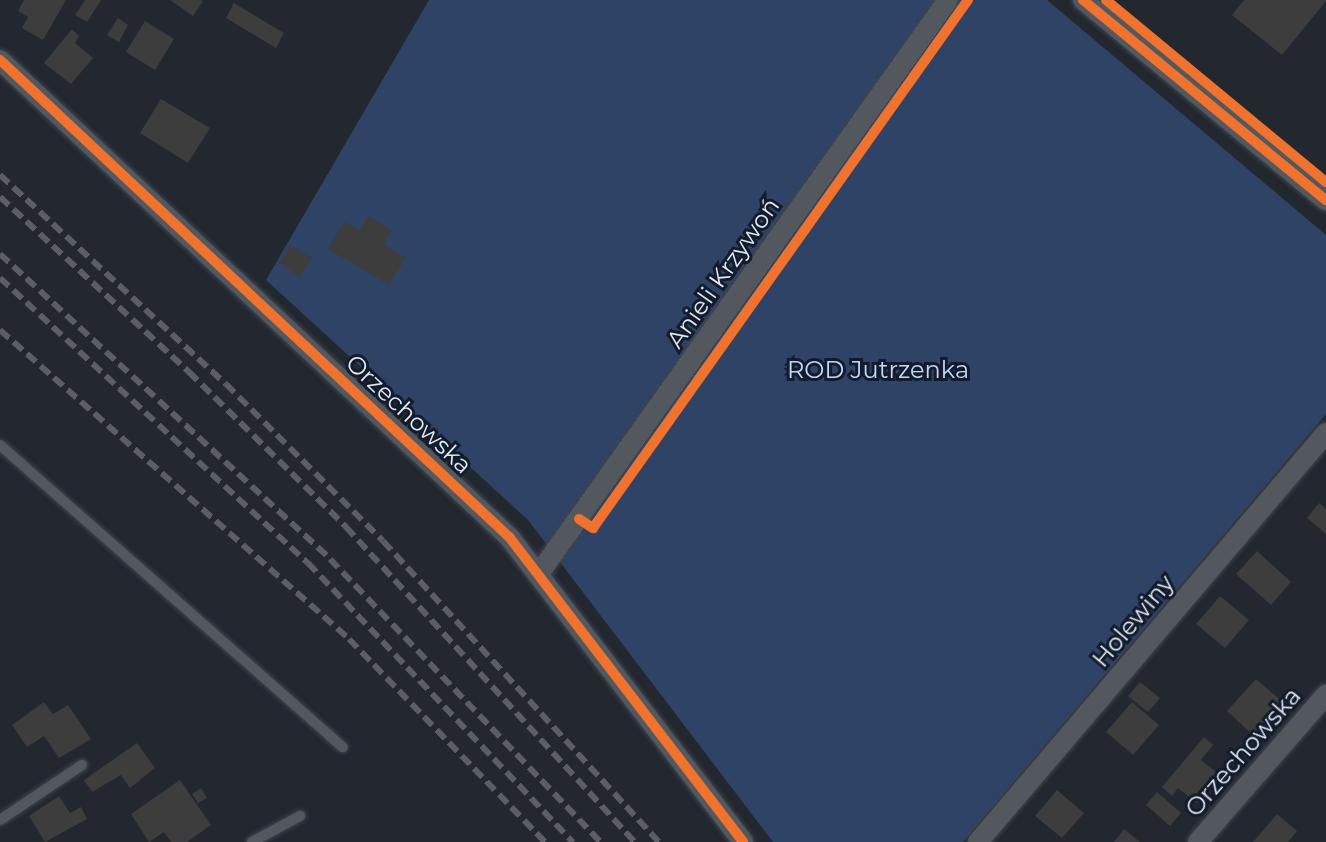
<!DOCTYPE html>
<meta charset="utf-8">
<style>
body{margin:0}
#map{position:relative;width:1326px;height:842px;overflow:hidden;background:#222730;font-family:Montserrat,sans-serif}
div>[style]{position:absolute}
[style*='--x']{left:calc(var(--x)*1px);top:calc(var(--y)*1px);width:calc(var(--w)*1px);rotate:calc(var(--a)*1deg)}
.green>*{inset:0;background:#2f4367}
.building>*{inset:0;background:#3d3d3e}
.roads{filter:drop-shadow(0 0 2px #3f444c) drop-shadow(0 0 2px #3f444c)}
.lane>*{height:10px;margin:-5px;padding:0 5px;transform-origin:5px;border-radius:5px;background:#53585e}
.street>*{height:20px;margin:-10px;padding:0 10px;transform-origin:10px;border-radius:10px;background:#53585e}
.rail>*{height:6px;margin-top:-3px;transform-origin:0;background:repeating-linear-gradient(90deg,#5b5e66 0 12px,transparent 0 18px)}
.cycleway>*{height:10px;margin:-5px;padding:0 5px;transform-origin:5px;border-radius:5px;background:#ef722f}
span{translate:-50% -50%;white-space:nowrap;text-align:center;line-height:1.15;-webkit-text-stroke:6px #131c2c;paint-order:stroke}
.street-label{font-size:24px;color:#e1e7f3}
.park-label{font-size:24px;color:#c2d7fd}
</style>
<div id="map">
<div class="green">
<i style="clip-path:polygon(429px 0,1047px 0,1326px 235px,1326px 414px,963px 842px,773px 842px,528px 520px,266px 280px)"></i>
</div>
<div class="building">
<i style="clip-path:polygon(24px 0,66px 0,43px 40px,22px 28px,28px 17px,18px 11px)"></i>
<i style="clip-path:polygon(85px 0,101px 0,87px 22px,75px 15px)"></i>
<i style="clip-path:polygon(170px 0,201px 0,203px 1px,193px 16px)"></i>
<i style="clip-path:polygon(1244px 0,1326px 0,1326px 1px,1282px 55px,1232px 15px)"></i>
<i style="clip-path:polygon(234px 3px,284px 33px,276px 48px,226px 18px)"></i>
<i style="clip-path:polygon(118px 18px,128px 25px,119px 42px,107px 35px)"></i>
<i style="clip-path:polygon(145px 21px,174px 39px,155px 70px,126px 52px)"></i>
<i style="clip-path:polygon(72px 29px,79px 36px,75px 43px,93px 58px,71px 84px,44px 63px)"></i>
<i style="clip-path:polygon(161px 99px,210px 128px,188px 163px,140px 133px)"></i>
<i style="clip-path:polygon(368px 216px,392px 230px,384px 244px,406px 258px,389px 285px,328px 249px,344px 222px,359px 230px)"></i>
<i style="clip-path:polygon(290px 245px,312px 258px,300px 277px,279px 263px)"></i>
<i style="clip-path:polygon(1319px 503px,1326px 509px,1326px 534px,1307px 518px)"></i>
<i style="clip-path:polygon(1257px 551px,1291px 582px,1271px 605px,1236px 574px)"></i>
<i style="clip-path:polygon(1220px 596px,1249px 620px,1225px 648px,1196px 624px)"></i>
<i style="clip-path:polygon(1256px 679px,1284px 703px,1255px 737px,1227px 711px)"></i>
<i style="clip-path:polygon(1140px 682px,1160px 698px,1148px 712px,1128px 696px)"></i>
<i style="clip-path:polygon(44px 702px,53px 714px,68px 705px,91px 739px,59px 758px,44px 736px,27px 747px,12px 725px)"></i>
<i style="clip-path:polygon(1132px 702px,1159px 725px,1133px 755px,1106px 732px)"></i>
<i style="clip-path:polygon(1204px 737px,1213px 745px,1201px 760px,1220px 775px,1197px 803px,1178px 788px,1172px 796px,1162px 787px)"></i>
<i style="clip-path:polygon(137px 743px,155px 768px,130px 788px,121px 775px,92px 792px,84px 780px)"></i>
<i style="clip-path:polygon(180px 780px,211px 825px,187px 842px,171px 842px,164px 832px,149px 842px,131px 814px)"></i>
<i style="clip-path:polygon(201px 788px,207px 798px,198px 803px,192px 794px)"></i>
<i style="clip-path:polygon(1057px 790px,1084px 813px,1062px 838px,1035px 816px)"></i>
<i style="clip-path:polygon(1157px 792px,1181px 813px,1170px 826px,1146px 805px)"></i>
<i style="clip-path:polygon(59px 796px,70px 813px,81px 807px,87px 819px,45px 842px,29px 816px)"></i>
<i style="clip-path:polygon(1277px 814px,1297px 831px,1288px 842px,1253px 842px)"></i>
<i style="clip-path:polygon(1124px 829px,1140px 842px,1114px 842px)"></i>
</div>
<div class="roads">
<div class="lane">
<i style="--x:0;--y:445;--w:457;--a:41.4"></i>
<i style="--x:0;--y:820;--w:99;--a:-33.9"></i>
<i style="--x:252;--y:842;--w:55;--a:-28.4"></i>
</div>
<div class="street">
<i style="--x:1083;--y:0;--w:315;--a:39.5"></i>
<i style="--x:0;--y:60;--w:699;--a:43.14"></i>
<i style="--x:510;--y:538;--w:383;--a:52.5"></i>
<i style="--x:538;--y:575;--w:706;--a:-54.51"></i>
<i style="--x:978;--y:842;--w:537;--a:-49.61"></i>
<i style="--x:1198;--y:842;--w:195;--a:-49"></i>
</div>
</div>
<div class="rail">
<i style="--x:0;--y:175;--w:308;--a:42.8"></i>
<i style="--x:226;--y:384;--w:222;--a:45"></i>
<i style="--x:383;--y:541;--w:408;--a:47.5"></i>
<i style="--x:0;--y:197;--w:258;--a:42.8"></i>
<i style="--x:189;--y:372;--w:221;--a:44.6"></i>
<i style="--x:346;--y:527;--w:427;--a:47.5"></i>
<i style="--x:0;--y:254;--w:449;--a:42.7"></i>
<i style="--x:330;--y:559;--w:391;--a:46.3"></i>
<i style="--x:0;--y:278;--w:420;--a:42.8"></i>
<i style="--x:308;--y:563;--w:385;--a:46.5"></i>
<i style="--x:0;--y:330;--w:466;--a:41.5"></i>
<i style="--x:349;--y:639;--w:282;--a:46"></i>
</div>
<div class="cycleway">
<i style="--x:1083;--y:0;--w:315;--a:39.5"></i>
<i style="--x:1106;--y:0;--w:286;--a:39.6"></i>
<i style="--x:0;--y:60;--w:699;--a:43.14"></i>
<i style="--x:510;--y:538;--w:383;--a:52.5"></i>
<i style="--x:579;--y:519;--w:17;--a:33"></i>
<i style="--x:593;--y:528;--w:648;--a:-54.62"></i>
</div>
<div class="street-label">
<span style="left:723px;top:273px;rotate:-55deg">Anieli Krzywoń</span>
<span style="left:409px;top:414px;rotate:43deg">Orzechowska</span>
<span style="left:1133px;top:621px;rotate:-50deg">Holewiny</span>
<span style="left:1243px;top:752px;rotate:-49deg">Orzechowska</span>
</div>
<div class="park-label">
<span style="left:878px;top:370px">ROD Jutrzenka</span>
</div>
</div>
